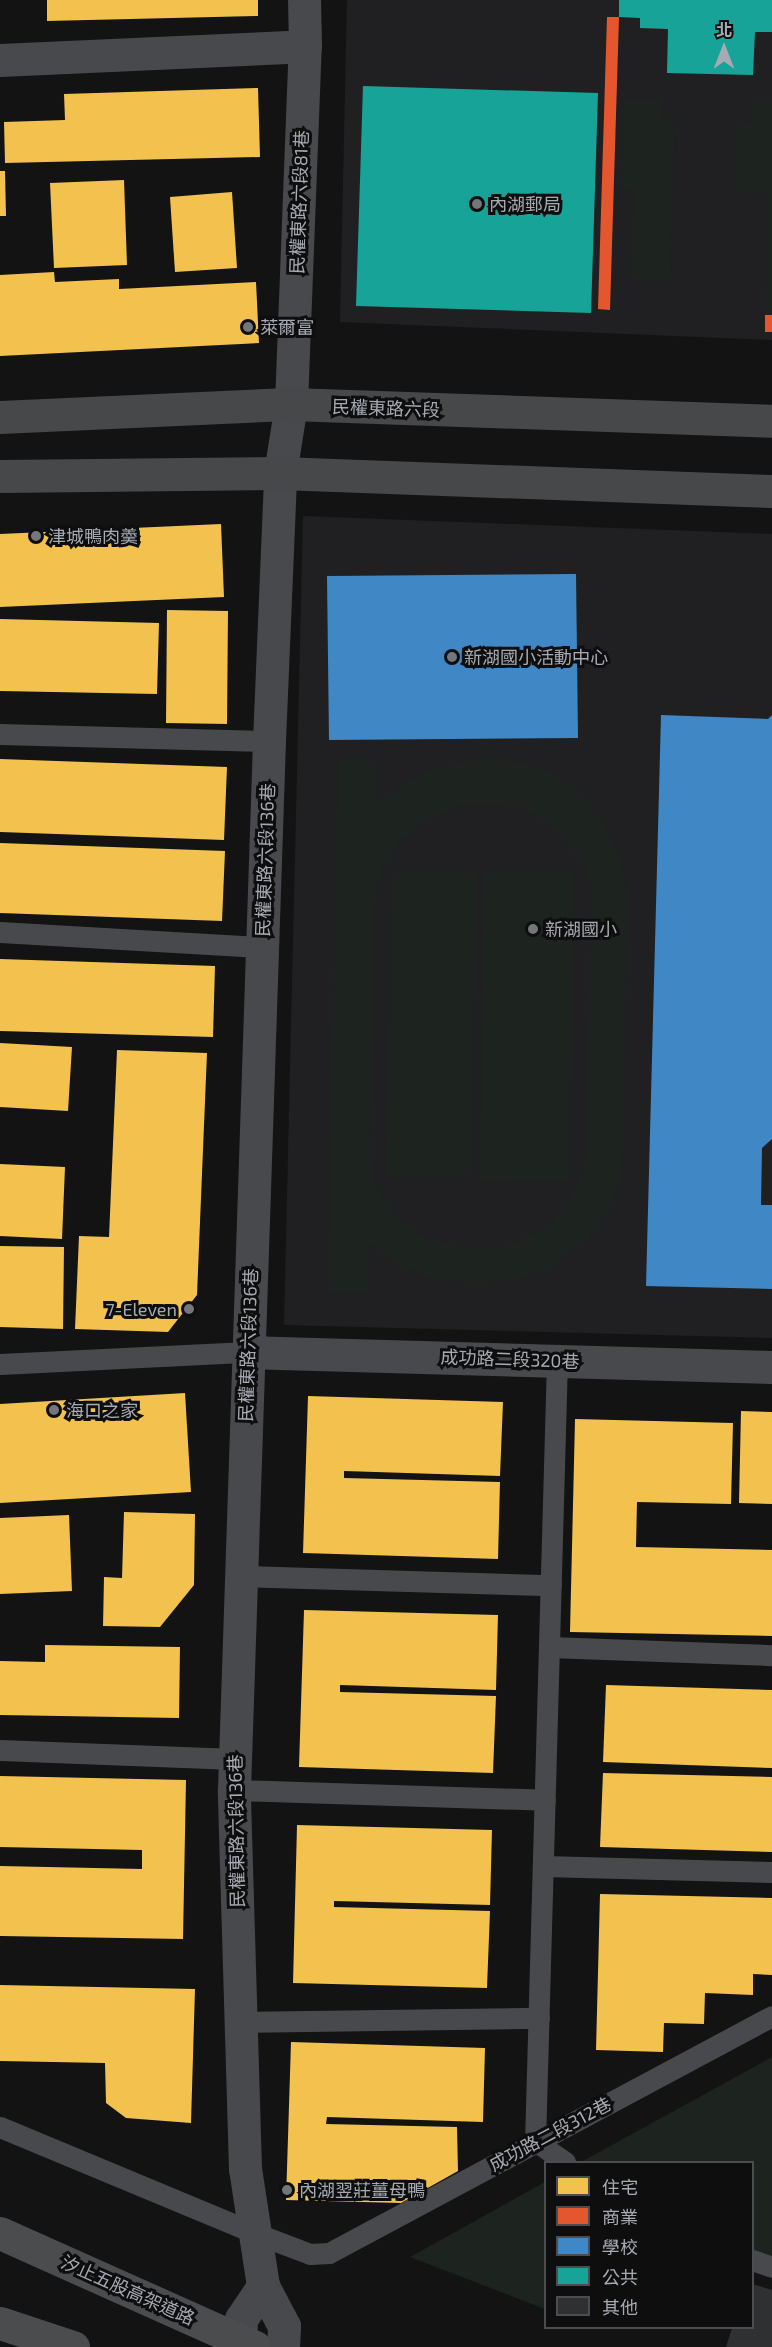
<!DOCTYPE html>
<meta charset="utf-8">
<style>
body{margin:0}
#map{position:relative;width:772px;height:2347px;overflow:hidden;background:#131314;font-family:"Exo 2","Noto Sans TC",sans-serif}
div>[style]{position:absolute}
[style*='--x']{left:calc(var(--x)*1px);top:calc(var(--y)*1px);width:calc(var(--w)*1px);rotate:calc(var(--a)*1deg)}
.built>*{inset:0;background:#202022}
.green>*{inset:0;background:#1d231e}
.homes>*{inset:0;background:#f2c14e}
.shops>*{inset:0;background:#e4572e}
.schools>*{inset:0;background:#3f88c5}
.public>*{inset:0;background:#17a398}
.building>*{inset:0;background:#2f3031}
.lane>*{height:21px;margin:-10.5px;padding:0 10.5px;transform-origin:10.5px;border-radius:10.5px;background:#48494c}
.street>*{height:33px;margin:-16.5px;padding:0 16.5px;transform-origin:16.5px;border-radius:16.5px;background:#48494c}
.secondary>*{height:33px;margin:-16.5px;padding:0 16.5px;transform-origin:16.5px;border-radius:16.5px;background:#47484a}
.highway>*{height:33px;margin:-16.5px;padding:0 16.5px;transform-origin:16.5px;border-radius:16.5px;background:#4a4c4d}
.highway-bridge>*{height:33px;margin:-16.5px;padding:0 16.5px;transform-origin:16.5px;border-radius:16.5px;background:#4a4c4d}
.dots>*{width:16px;height:16px;translate:-50% -50%;box-sizing:border-box;border:3px solid #0e0e0f;border-radius:50%}
span{translate:-50% -50%;white-space:nowrap;text-align:center;line-height:1.15;-webkit-text-stroke:6px #0e0e0f;paint-order:stroke}
.street-label{font-size:18px;color:#a6abb3}
.poi-label{font-size:18px;color:#a6abb3}
.left{translate:0 -50%;text-align:left}
.right{translate:-100% -50%;text-align:right}
.legend{position:absolute;left:544px;top:2161px;width:210px;height:168px;box-sizing:border-box;background:#0e0e0f;border:2px solid #4b4d51;margin:0;padding:8px 10px;list-style:none;font-size:18px;color:#a6abb3}
.legend li{display:flex;align-items:center;gap:12px;height:30px}
.legend b{width:30px;border:2px solid #4b4d51}
.north{position:absolute;left:694px;top:18px;width:60px;height:60px;-webkit-text-stroke:4px #0e0e0f;paint-order:stroke;rotate:0deg;font-size:16px;font-weight:700;line-height:24px;text-align:center;color:#a6abb3}
.north::after{content:'';display:block;margin:auto;width:21px;height:27px;background:#a6abb3;clip-path:polygon(50% 0,100% 100%,50% 72%,0 100%)}
</style>
<div id="map">
<div class="built">
<i style="clip-path:polygon(347px 0,772px 0,772px 340px,340px 322px)"></i>
<i style="clip-path:polygon(303px 516px,772px 534px,772px 1338px,284px 1325px)"></i>
</div>
<div class="green">
<i style="clip-path:polygon(624px 98px,661px 99px,660px 120px,675px 121px,670px 280px,631px 279px,634px 190px,621px 189px)"></i>
<i style="clip-path:polygon(753px 101px,772px 102px,772px 315px,765px 315px,769px 194px,734px 192px,737px 123px,752px 123px)"></i>
<i style="clip-path:polygon(evenodd,338px 759px,377px 760px,378px 806px,402px 786px,430px 770px,479px 759px,517px 762px,554px 773px,574px 790px,598px 817px,617px 848px,628px 890px,623px 1152px,618px 1184px,608px 1211px,588px 1237px,554px 1264px,520px 1279px,478px 1283px,442px 1281px,402px 1266px,369px 1243px,368px 1293px,328px 1292px,338px 759px,490px 804px,524px 809px,550px 825px,583px 863px,591px 885px,587px 1153px,582px 1178px,554px 1220px,533px 1234px,503px 1247px,475px 1249px,443px 1244px,420px 1234px,400px 1219px,383px 1199px,372px 1175px,370px 1151px,375px 899px,381px 869px,399px 840px,427px 819px,460px 806px,490px 804px)"></i>
<i style="clip-path:polygon(393px 870px,476px 871px,471px 1178px,387px 1177px)"></i>
<i style="clip-path:polygon(485px 870px,574px 872px,568px 1181px,480px 1179px)"></i>
<i style="clip-path:polygon(772px 2057px,772px 2255px,753px 2266px,752px 2162px,581px 2162px)"></i>
<i style="clip-path:polygon(545px 2182px,545px 2309px,410px 2257px)"></i>
</div>
<div class="homes">
<i style="clip-path:polygon(47px 0,258px 0,258px 16px,47px 21px)"></i>
<i style="clip-path:polygon(258px 88px,260px 157px,5px 163px,4px 122px,65px 120px,64px 94px)"></i>
<i style="clip-path:polygon(0 171px,5px 171px,6px 216px,0 216px)"></i>
<i style="clip-path:polygon(124px 180px,127px 265px,54px 268px,50px 183px)"></i>
<i style="clip-path:polygon(232px 192px,237px 268px,175px 272px,170px 197px)"></i>
<i style="clip-path:polygon(54px 272px,55px 282px,119px 279px,119px 289px,256px 282px,259px 343px,0 356px,0 275px)"></i>
<i style="clip-path:polygon(221px 524px,224px 597px,0 607px,0 534px)"></i>
<i style="clip-path:polygon(167px 610px,228px 611px,227px 724px,166px 723px)"></i>
<i style="clip-path:polygon(0 619px,159px 623px,157px 694px,0 691px)"></i>
<i style="clip-path:polygon(0 759px,227px 767px,224px 840px,0 832px)"></i>
<i style="clip-path:polygon(0 843px,225px 851px,222px 921px,0 913px)"></i>
<i style="clip-path:polygon(0 959px,215px 966px,213px 1037px,0 1031px)"></i>
<i style="clip-path:polygon(0 1043px,72px 1047px,68px 1111px,0 1107px)"></i>
<i style="clip-path:polygon(117px 1050px,207px 1053px,197px 1295px,168px 1332px,75px 1329px,79px 1236px,109px 1237px)"></i>
<i style="clip-path:polygon(0 1164px,65px 1167px,62px 1239px,0 1236px)"></i>
<i style="clip-path:polygon(0 1246px,64px 1247px,63px 1329px,0 1327px)"></i>
<i style="clip-path:polygon(185px 1393px,191px 1492px,0 1503px,0 1404px)"></i>
<i style="clip-path:polygon(308px 1396px,503px 1402px,500px 1476px,344px 1471px,344px 1478px,500px 1482px,498px 1559px,303px 1553px)"></i>
<i style="clip-path:polygon(741px 1411px,772px 1412px,772px 1504px,739px 1503px)"></i>
<i style="clip-path:polygon(575px 1419px,733px 1423px,731px 1504px,637px 1502px,636px 1547px,772px 1550px,772px 1636px,570px 1632px)"></i>
<i style="clip-path:polygon(124px 1512px,195px 1514px,194px 1585px,160px 1627px,103px 1626px,104px 1577px,122px 1578px)"></i>
<i style="clip-path:polygon(69px 1515px,72px 1591px,0 1594px,0 1518px)"></i>
<i style="clip-path:polygon(304px 1610px,498px 1615px,496px 1690px,340px 1685px,340px 1692px,496px 1696px,493px 1773px,299px 1767px)"></i>
<i style="clip-path:polygon(45px 1645px,180px 1647px,179px 1718px,0 1715px,0 1661px,45px 1662px)"></i>
<i style="clip-path:polygon(606px 1685px,772px 1690px,772px 1768px,603px 1762px)"></i>
<i style="clip-path:polygon(603px 1773px,772px 1777px,772px 1852px,600px 1847px)"></i>
<i style="clip-path:polygon(0 1776px,186px 1780px,183px 1939px,0 1936px,0 1866px,142px 1869px,142px 1850px,0 1847px)"></i>
<i style="clip-path:polygon(297px 1825px,492px 1830px,490px 1905px,334px 1901px,334px 1907px,490px 1911px,487px 1988px,293px 1983px)"></i>
<i style="clip-path:polygon(600px 1894px,772px 1898px,772px 1975px,753px 1974px,753px 1995px,705px 1993px,704px 2024px,664px 2023px,663px 2052px,596px 2050px)"></i>
<i style="clip-path:polygon(0 1985px,195px 1989px,191px 2123px,126px 2118px,106px 2103px,105px 2063px,0 2061px)"></i>
<i style="clip-path:polygon(291px 2042px,485px 2048px,483px 2122px,327px 2117px,326px 2124px,457px 2127px,458px 2171px,401px 2203px,286px 2200px)"></i>
</div>
<div class="shops">
<i style="clip-path:polygon(607px 17px,619px 17px,610px 310px,598px 309px)"></i>
<i style="clip-path:polygon(765px 315px,772px 315px,772px 332px,765px 332px)"></i>
</div>
<div class="schools">
<i style="clip-path:polygon(576px 574px,578px 738px,329px 740px,327px 576px)"></i>
<i style="clip-path:polygon(661px 715px,768px 719px,772px 715px,772px 1139px,762px 1148px,761px 1205px,772px 1205px,772px 1289px,646px 1286px)"></i>
</div>
<div class="public">
<i style="clip-path:polygon(619px 0,772px 0,772px 32px,755px 32px,753px 75px,667px 73px,668px 29px,640px 28px,640px 18px,619px 17px)"></i>
<i style="clip-path:polygon(363px 86px,598px 93px,591px 313px,356px 306px)"></i>
</div>
<div class="building">
<i style="clip-path:polygon(752px 2284px,772px 2290px,772px 2347px,726px 2347px,732px 2328px,752px 2328px)"></i>
</div>
<div class="lane">
<i style="--x:0;--y:734;--w:269;--a:1.5"></i>
<i style="--x:0;--y:932;--w:261;--a:3.3"></i>
<i style="--x:557;--y:1360;--w:781;--a:91.61"></i>
<i style="--x:535;--y:2141;--w:37;--a:35"></i>
<i style="--x:0;--y:1364;--w:248;--a:-2.8"></i>
<i style="--x:241;--y:1576;--w:310;--a:1.7"></i>
<i style="--x:549;--y:1647;--w:223;--a:2.1"></i>
<i style="--x:0;--y:1750;--w:235;--a:2.2"></i>
<i style="--x:234;--y:1790;--w:311;--a:1.8"></i>
<i style="--x:543;--y:1866;--w:229;--a:1.5"></i>
<i style="--x:240;--y:2022;--w:299;--a:-0.8"></i>
<i style="--x:0;--y:2127;--w:276;--a:22.6"></i>
<i style="--x:255;--y:2233;--w:59;--a:20.9"></i>
<i style="--x:310;--y:2254;--w:19;--a:-3"></i>
<i style="--x:329;--y:2253;--w:502;--a:-28.15"></i>
<i style="--x:752;--y:2260;--w:21;--a:19"></i>
</div>
<div class="street">
<i style="--x:0;--y:60;--w:305;--a:-2.6"></i>
<i style="--x:248;--y:1352;--w:524;--a:1.64"></i>
<i style="--x:240;--y:2347;--w:28;--a:-88"></i>
<i style="--x:241;--y:2319;--w:40;--a:-56"></i>
<i style="--x:283;--y:2347;--w:21;--a:-87"></i>
<i style="--x:284;--y:2326;--w:45;--a:-117.7"></i>
<i style="--x:263;--y:2286;--w:118;--a:-98.7"></i>
<i style="--x:245;--y:2169;--w:379;--a:-91.7"></i>
<i style="--x:234;--y:1790;--w:1050;--a:-88.09"></i>
<i style="--x:269;--y:741;--w:268;--a:-87.6"></i>
<i style="--x:280;--y:473;--w:70;--a:-80.9"></i>
<i style="--x:291;--y:404;--w:358;--a:-87.8"></i>
<i style="--x:305;--y:46;--w:46;--a:-91.2"></i>
</div>
<div class="secondary">
<i style="--x:0;--y:417;--w:291;--a:-2.6"></i>
<i style="--x:291;--y:404;--w:481;--a:2"></i>
<i style="--x:0;--y:476;--w:280;--a:-0.6"></i>
<i style="--x:280;--y:473;--w:492;--a:2.1"></i>
</div>
<div class="highway">
<i style="--x:0;--y:2323;--w:77;--a:18.2"></i>
</div>
<div class="highway-bridge">
<i style="--x:0;--y:2233;--w:279;--a:24.1"></i>
</div>
<div class="dots">
<i style="left:477px;top:204px;background:#73767b"></i>
<i style="left:248px;top:327px;background:#73767b"></i>
<i style="left:36px;top:536px;background:#73767b"></i>
<i style="left:452px;top:657px;background:#73767b"></i>
<i style="left:533px;top:929px;background:#73767b"></i>
<i style="left:189px;top:1309px;background:#73767b"></i>
<i style="left:54px;top:1410px;background:#73767b"></i>
<i style="left:287px;top:2190px;background:#73767b"></i>
</div>
<div class="street-label">
<span style="left:299px;top:202px;rotate:-88deg">民權東路六段81巷</span>
<span style="left:386px;top:408px;rotate:2deg">民權東路六段</span>
<span style="left:265px;top:860px;rotate:-88deg">民權東路六段136巷</span>
<span style="left:248px;top:1345px;rotate:-88deg">民權東路六段136巷</span>
<span style="left:510px;top:1359px;rotate:2deg">成功路二段320巷</span>
<span style="left:236px;top:1831px;rotate:-91deg">民權東路六段136巷</span>
<span style="left:550px;top:2134px;rotate:-28deg">成功路二段312巷</span>
<span style="left:128px;top:2290px;rotate:24deg">汐止五股高架道路</span>
</div>
<div class="poi-label">
<span class="left" style="left:489px;top:204px">內湖郵局</span>
<span class="left" style="left:260px;top:327px">萊爾富</span>
<span class="left" style="left:48px;top:536px">津城鴨肉羮</span>
<span class="left" style="left:464px;top:657px">新湖國小活動中心</span>
<span class="left" style="left:545px;top:929px">新湖國小</span>
<span class="right" style="left:177px;top:1309px">7-Eleven</span>
<span class="left" style="left:66px;top:1410px">海口之家</span>
<span class="left" style="left:299px;top:2190px">內湖翌莊薑母鴨</span>
</div>
<ul class="legend">
<li><b style="height:16px;background:#f2c14e"></b>住宅</li>
<li><b style="height:16px;background:#e4572e"></b>商業</li>
<li><b style="height:16px;background:#3f88c5"></b>學校</li>
<li><b style="height:16px;background:#17a398"></b>公共</li>
<li><b style="height:16px;background:#2f3031"></b>其他</li>
</ul>
<div class="north">北</div>
</div>
